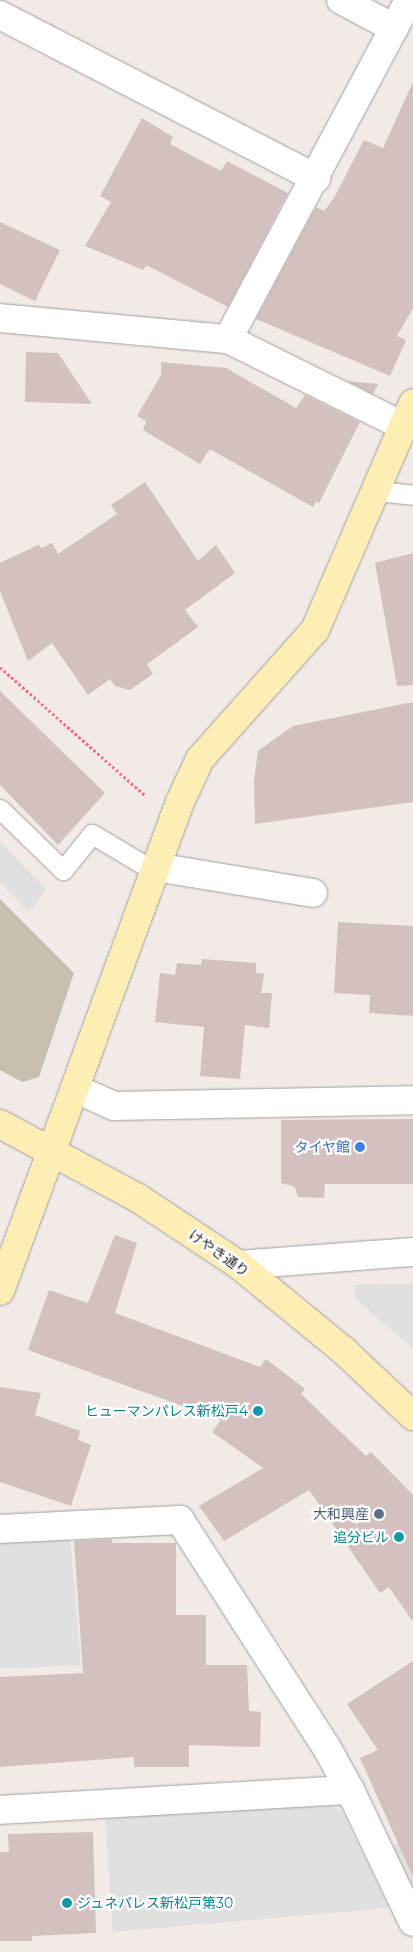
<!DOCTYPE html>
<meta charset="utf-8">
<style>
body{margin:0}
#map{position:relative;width:413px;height:1952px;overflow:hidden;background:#f1eae6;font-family:Montserrat,"Noto Sans JP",sans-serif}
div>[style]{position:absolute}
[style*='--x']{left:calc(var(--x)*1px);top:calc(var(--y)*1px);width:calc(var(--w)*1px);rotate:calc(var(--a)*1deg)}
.construction>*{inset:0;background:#c7c0b0}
.parking>*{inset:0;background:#e0e0e0}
.building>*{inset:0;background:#d2c1be}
.path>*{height:3px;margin-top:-1.5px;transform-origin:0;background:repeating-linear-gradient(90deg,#ff6986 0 2.5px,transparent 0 5px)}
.roads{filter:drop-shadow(0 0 1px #a1a1a1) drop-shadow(0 0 1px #a1a1a1)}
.lane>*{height:19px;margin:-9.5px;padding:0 9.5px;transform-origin:9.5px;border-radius:9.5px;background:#fff}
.street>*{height:28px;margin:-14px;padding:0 14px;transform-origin:14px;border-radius:14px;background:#fff}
.secondary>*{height:28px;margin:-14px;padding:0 14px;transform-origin:14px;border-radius:14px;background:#ffedb6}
.dots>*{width:14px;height:14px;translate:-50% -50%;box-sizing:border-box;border:2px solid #fff;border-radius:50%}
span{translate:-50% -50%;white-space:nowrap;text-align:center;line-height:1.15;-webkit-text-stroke:4.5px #fff;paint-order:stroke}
.shop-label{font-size:14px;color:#366cbe}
.right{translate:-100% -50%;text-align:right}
.street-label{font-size:14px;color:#202020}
.culture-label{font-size:14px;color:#0d838f}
.left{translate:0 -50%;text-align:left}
.service-label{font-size:14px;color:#4e5e75}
</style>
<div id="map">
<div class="construction">
<i style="clip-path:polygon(0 899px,74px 973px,39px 1077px,22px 1082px,0 1070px)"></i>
</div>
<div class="parking">
<i style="clip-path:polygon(0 841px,46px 889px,29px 913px,0 882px)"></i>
<i style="clip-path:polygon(413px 1283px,413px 1348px,355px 1299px,355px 1285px)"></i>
<i style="clip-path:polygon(70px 1538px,81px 1665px,0 1669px,0 1542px)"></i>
<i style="clip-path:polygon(330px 1804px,343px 1813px,389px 1908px,113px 1932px,105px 1817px)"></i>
<i style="clip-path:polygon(413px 1837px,413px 1894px,391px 1846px)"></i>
</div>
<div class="building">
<i style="clip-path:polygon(413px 82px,413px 308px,397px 336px,406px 340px,390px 376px,256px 319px,316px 207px,324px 211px,334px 198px,364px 140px,383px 148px)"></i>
<i style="clip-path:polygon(142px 118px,173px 137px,170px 144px,221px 171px,227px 161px,288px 193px,228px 307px,146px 265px,143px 270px,85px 246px,111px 202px,100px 196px)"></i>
<i style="clip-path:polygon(0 222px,60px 250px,35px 301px,0 284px)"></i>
<i style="clip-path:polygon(26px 352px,58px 353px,92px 404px,25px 402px)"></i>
<i style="clip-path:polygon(161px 362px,226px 368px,296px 408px,305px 395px,360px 422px,319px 503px,316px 501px,313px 507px,210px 449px,200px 464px,143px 430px,146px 421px,137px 416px,161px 375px)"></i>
<i style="clip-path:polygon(347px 381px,378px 384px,373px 394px)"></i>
<i style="clip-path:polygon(145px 482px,198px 561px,216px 545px,235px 573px,185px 610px,198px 627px,147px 664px,153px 674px,130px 690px,115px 686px,110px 679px,88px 695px,52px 643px,28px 661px,0 591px,0 563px,38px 545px,42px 548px,52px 543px,58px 554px,117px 514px,111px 505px)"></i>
<i style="clip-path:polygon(413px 553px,413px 685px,397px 686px,375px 563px)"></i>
<i style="clip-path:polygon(0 691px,105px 793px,58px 845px,0 785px)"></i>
<i style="clip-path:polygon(413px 702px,413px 802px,255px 824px,254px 781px,258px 751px,293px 726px)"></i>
<i style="clip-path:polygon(338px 922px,413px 926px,413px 1016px,369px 1013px,370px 995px,334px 993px)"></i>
<i style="clip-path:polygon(202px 959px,256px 963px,256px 973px,264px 974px,261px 993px,272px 993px,269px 1028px,245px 1025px,240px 1079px,200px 1076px,204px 1027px,155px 1022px,160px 973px,175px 975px,177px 963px,201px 965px)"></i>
<i style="clip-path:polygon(413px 1119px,413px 1184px,325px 1184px,324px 1198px,298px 1197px,295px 1187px,281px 1183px,281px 1120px)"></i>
<i style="clip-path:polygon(115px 1235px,137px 1243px,115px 1313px,260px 1367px,266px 1359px,305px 1389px,301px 1394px,366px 1456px,371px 1452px,413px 1495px,413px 1622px,389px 1587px,380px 1593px,309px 1490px,224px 1541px,199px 1506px,263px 1468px,212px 1432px,221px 1420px,28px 1350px,49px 1290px,88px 1303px)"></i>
<i style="clip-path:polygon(0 1387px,41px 1393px,35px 1415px,80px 1431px,78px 1440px,91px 1445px,71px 1506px,0 1482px)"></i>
<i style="clip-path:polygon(112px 1539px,112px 1543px,176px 1543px,176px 1615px,206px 1615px,206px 1665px,247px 1665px,249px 1711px,261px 1712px,260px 1747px,189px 1745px,189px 1767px,134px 1767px,134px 1757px,0 1767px,0 1677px,83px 1673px,74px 1541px)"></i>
<i style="clip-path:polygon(413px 1661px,413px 1877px,360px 1758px,378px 1750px,347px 1704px)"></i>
<i style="clip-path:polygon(93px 1832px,96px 1933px,32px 1936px,32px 1941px,0 1941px,0 1852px,9px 1852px,8px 1834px)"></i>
</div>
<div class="path">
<i style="--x:0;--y:667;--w:195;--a:41.5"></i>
</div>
<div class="roads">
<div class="lane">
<i style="--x:377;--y:491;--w:36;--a:6"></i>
<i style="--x:0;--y:809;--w:88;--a:44.1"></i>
<i style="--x:63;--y:870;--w:46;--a:-51.1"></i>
<i style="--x:92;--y:834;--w:72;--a:30.8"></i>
</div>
<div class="street">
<i style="--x:341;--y:0;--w:60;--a:27.8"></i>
<i style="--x:0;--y:15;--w:356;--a:27.3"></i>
<i style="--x:0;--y:318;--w:229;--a:5.3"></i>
<i style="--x:228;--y:339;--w:384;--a:-61.9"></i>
<i style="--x:228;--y:339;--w:195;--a:26.4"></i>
<i style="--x:156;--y:867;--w:159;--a:9.4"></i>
<i style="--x:76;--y:1089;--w:42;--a:24.1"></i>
<i style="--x:114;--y:1106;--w:299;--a:-1.1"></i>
<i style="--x:239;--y:1265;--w:174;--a:-4.3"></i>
<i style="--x:0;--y:1529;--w:180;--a:-2.9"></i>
<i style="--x:180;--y:1520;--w:271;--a:57.2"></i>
<i style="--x:327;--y:1748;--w:48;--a:61.3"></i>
<i style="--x:0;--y:1810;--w:351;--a:-3.3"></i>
<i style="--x:350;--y:1790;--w:146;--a:64.5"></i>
</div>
<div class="secondary">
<i style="--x:0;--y:1124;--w:157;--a:28.2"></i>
<i style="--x:138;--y:1198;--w:121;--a:33.6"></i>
<i style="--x:239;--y:1265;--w:136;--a:39.3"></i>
<i style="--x:344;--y:1351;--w:95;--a:43.3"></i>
<i style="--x:0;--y:1291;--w:521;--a:-69.79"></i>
<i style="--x:180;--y:802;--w:47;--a:-65.1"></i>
<i style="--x:200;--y:759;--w:173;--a:-48.3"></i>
<i style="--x:315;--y:630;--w:247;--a:-66.6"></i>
</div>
</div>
<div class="dots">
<i style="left:360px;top:1147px;background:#3f7fe0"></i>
<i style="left:258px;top:1411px;background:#0f9aa8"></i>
<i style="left:379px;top:1514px;background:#5c6f8a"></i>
<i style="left:399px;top:1537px;background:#0f9aa8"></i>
<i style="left:67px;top:1903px;background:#0f9aa8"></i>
</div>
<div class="shop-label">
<span class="right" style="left:350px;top:1147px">タイヤ館</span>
</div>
<div class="street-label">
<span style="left:219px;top:1253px;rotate:35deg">けやき通り</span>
</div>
<div class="culture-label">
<span class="right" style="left:248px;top:1411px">ヒューマンパレス新松戸4</span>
<span class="right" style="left:389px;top:1537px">追分ビル</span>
<span class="left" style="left:77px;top:1903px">ジュネパレス新松戸第30</span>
</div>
<div class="service-label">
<span class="right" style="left:369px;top:1514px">大和興産</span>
</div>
</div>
